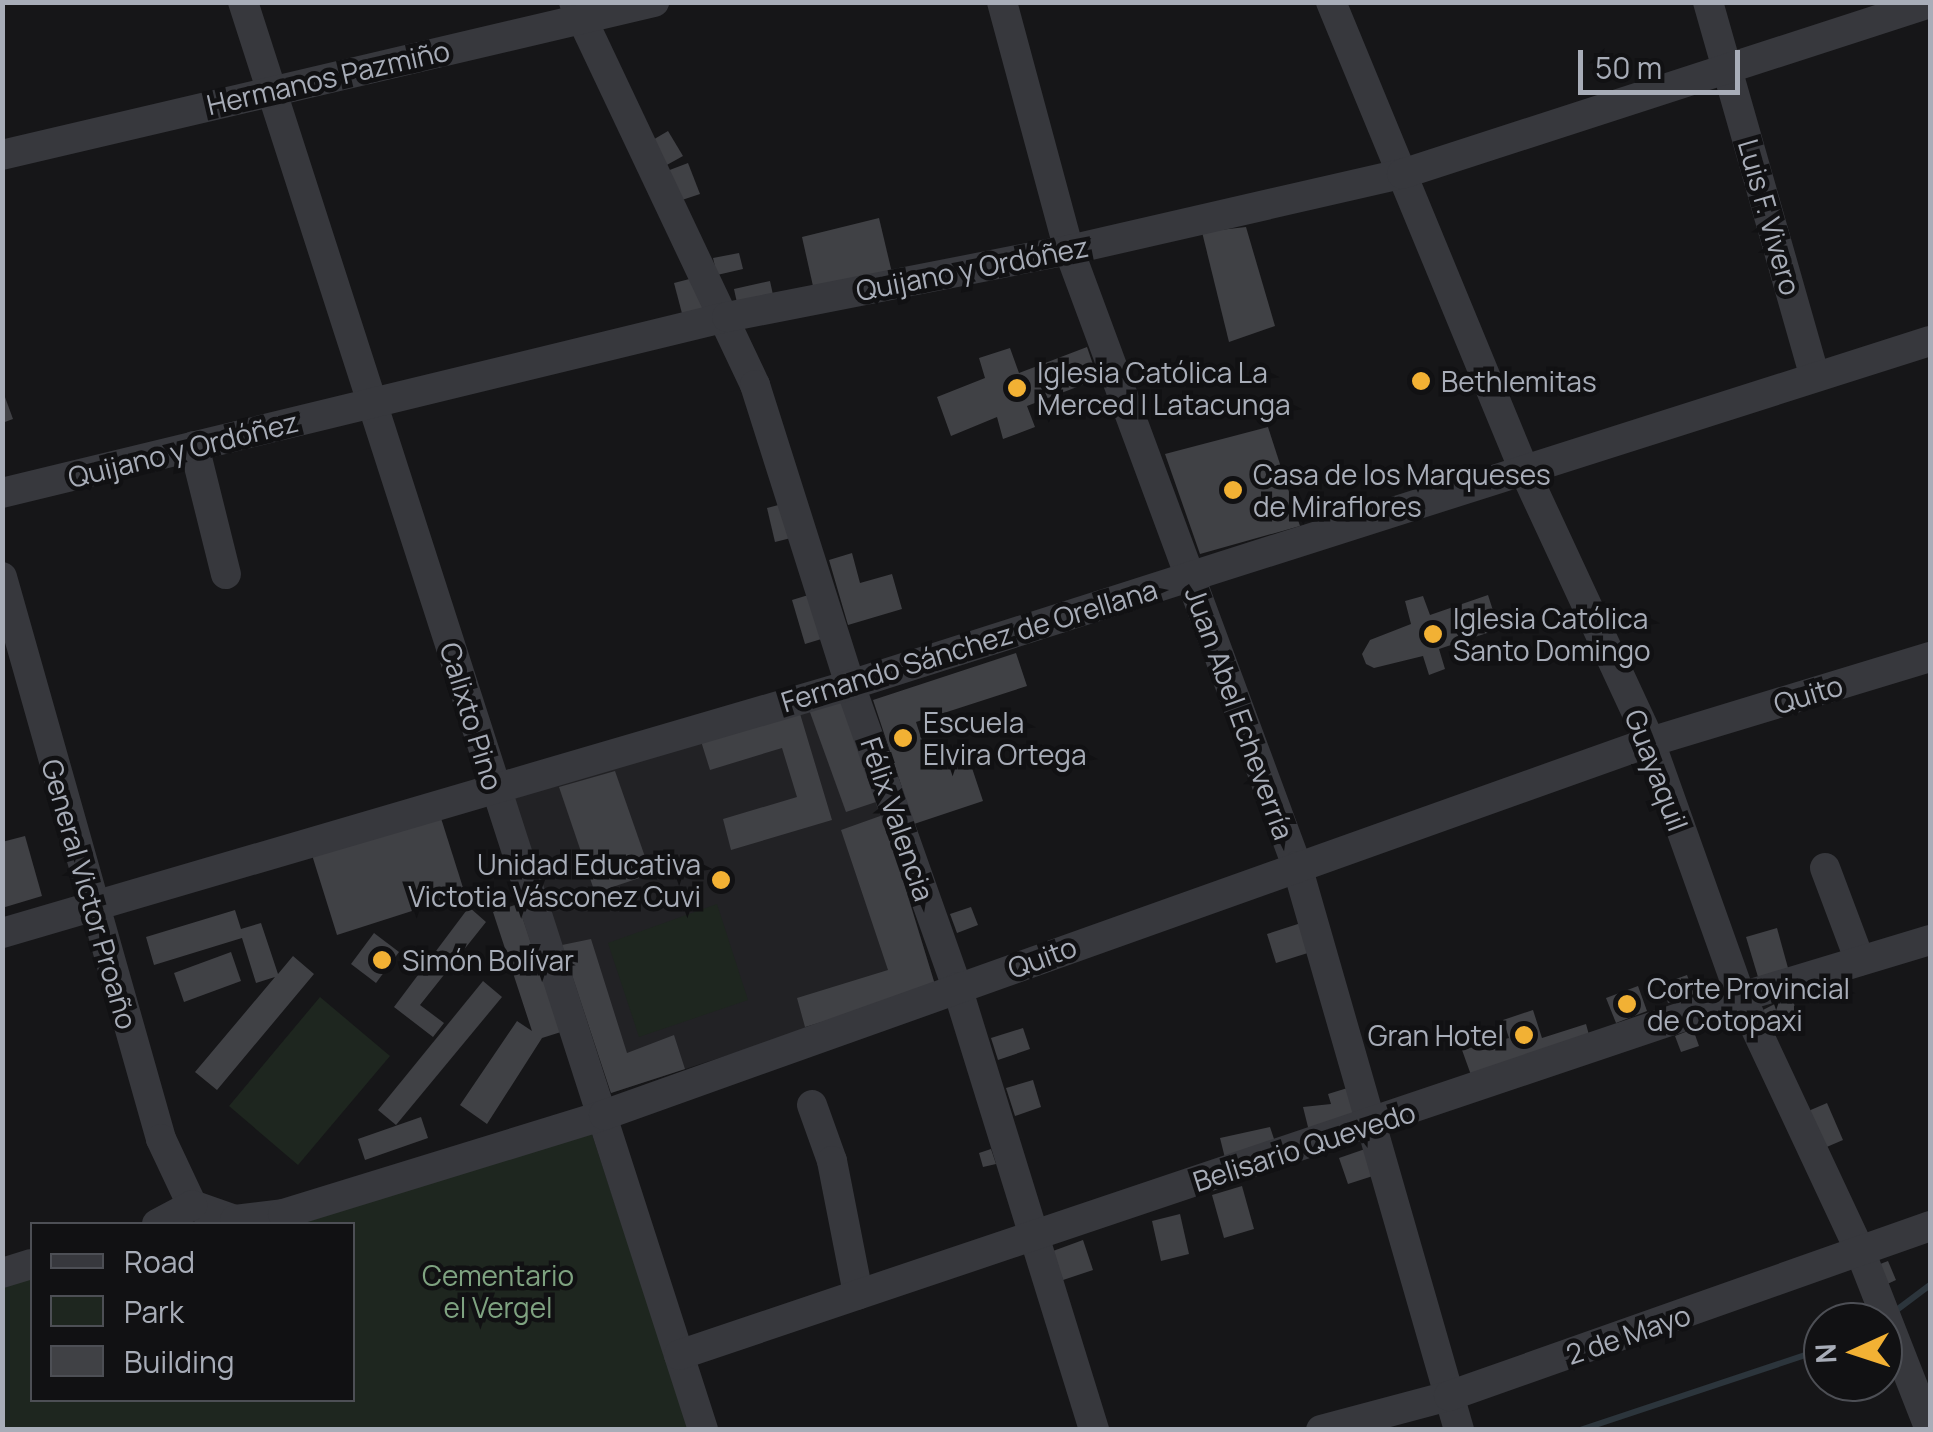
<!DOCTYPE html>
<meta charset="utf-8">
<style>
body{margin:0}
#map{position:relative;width:1933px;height:1432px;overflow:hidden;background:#161618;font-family:Manrope,sans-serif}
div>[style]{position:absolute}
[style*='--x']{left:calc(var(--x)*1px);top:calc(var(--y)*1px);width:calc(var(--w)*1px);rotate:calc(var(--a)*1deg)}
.built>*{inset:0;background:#222225}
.green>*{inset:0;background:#1e261f}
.stream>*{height:6px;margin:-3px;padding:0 3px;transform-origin:3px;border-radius:3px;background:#2c353c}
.building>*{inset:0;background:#404145}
.minor>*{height:30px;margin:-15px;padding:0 15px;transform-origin:15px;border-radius:15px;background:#37383d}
.dots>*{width:28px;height:28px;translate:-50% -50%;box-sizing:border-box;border:5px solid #111113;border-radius:50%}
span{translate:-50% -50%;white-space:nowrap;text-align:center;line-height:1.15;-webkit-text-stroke:9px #111113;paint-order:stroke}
.street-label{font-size:28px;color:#a8adb8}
.poi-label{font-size:28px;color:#a8adb8}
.left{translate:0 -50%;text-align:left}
.right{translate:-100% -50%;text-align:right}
.park-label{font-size:28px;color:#7fa381}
.frame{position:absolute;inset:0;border:5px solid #a8adb8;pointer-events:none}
.legend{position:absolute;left:30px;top:1222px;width:325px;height:180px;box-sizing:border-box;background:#111113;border:2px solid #4d4f55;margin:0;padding:12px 18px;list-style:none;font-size:30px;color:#a8adb8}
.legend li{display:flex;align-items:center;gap:20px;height:50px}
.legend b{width:50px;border:2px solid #4d4f55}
.north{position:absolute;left:1803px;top:1302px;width:100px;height:100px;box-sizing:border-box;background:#111113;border:2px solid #4d4f55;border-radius:50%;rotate:267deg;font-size:28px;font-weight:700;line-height:40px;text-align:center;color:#a8adb8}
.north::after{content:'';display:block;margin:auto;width:35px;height:45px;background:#f2b134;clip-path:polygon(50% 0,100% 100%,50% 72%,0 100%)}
.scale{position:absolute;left:1578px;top:50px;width:162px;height:45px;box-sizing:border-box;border:5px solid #a8adb8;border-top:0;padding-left:12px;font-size:30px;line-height:35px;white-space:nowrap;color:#a8adb8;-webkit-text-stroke:8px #111113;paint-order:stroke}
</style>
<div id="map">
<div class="built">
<i style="clip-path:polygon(846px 691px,936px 988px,611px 1093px,512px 799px)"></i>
</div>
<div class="green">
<i style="clip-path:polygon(717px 904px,748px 1000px,639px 1037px,608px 943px)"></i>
<i style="clip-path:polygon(320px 997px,390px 1056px,298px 1165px,229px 1106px)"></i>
<i style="clip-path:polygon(586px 1116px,689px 1429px,3px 1429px,2px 1285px,32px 1276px,32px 1400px,352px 1400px,352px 1224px,268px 1224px)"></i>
</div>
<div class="stream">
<i style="--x:1894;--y:1312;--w:45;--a:-36.9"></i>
<i style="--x:1580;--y:1430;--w:256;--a:-18.4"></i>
</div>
<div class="building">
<i style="clip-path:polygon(668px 131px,683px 156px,665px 166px,651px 141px)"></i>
<i style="clip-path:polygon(688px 163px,700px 194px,679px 201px,667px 171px)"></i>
<i style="clip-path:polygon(879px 218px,893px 277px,815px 295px,802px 237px)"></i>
<i style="clip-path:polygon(1246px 227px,1275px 326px,1229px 342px,1202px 232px)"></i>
<i style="clip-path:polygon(739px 253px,743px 269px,717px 275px,713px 258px)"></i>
<i style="clip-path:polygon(701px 276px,711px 314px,684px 321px,674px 283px)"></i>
<i style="clip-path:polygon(770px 281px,775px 304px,739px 312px,734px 289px)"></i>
<i style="clip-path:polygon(1087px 347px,1098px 379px,1027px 406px,1035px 427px,1003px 439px,997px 417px,951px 436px,937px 397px,985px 378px,979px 358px,1010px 348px,1019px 373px)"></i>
<i style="clip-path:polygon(2px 389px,13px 419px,2px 423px)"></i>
<i style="clip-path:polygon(1268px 427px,1300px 526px,1200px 554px,1165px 454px)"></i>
<i style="clip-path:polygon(786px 503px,795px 537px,775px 542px,767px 508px)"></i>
<i style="clip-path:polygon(852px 553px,860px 583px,892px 574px,902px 609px,848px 625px,829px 560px)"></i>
<i style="clip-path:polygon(815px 593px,828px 637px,805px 644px,792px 600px)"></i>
<i style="clip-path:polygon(1488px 595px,1499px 629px,1439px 649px,1445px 669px,1429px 675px,1423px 656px,1374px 668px,1366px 664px,1362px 654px,1370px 640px,1411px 624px,1405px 601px,1423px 596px,1430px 615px)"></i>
<i style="clip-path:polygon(1016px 653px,1027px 686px,916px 722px,930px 765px,967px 753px,983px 801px,914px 824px,873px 700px)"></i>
<i style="clip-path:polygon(846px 691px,879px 801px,846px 812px,807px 704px)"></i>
<i style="clip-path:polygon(798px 707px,832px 820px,731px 850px,723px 819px,797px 797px,782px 748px,710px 770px,700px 738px)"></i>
<i style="clip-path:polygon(615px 771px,651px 874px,595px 893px,559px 787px)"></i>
<i style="clip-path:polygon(440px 815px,465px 894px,337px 935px,312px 855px)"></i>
<i style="clip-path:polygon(883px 815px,936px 988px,805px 1027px,797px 998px,888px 970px,841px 830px)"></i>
<i style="clip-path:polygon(25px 836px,42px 896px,2px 908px,2px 842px)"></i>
<i style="clip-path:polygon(518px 904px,561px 1032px,542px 1038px,487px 1124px,460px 1105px,517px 1021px,532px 1031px,493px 912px)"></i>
<i style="clip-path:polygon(469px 907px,486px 922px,420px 1005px,444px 1023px,433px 1037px,394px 1007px)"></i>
<i style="clip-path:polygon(971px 907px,978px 925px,957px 933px,950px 914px)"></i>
<i style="clip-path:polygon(235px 910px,241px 929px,261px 923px,278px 974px,293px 956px,314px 974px,217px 1090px,195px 1072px,275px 977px,256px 983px,242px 938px,154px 965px,146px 937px)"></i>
<i style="clip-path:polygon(1301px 923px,1311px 952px,1276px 963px,1267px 934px)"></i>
<i style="clip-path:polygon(1777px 928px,1788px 968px,1758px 977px,1746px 937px)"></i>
<i style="clip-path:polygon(374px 933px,399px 952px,376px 983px,351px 964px)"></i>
<i style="clip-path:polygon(591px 939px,627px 1053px,674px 1035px,685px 1069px,611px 1093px,562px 945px)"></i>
<i style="clip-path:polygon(231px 952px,241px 981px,184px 1002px,174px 973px)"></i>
<i style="clip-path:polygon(1687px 975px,1694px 994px,1668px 1003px,1662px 984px)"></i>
<i style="clip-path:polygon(483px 981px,502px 997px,396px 1125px,378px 1110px)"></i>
<i style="clip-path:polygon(1638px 986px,1647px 1011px,1616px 1023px,1606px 998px)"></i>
<i style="clip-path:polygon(1790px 996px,1797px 1010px,1771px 1024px,1763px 1010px)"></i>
<i style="clip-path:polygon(1533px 1010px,1542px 1038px,1586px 1024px,1589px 1035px,1471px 1075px,1462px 1050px,1509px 1038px,1503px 1020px)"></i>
<i style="clip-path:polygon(1023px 1028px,1030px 1049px,998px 1060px,991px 1038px)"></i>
<i style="clip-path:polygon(1693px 1029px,1699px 1046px,1681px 1052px,1675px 1036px)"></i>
<i style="clip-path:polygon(1033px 1080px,1041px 1107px,1015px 1116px,1006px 1088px)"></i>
<i style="clip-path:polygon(1354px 1086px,1362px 1111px,1309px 1131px,1303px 1107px,1331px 1104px,1328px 1094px)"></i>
<i style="clip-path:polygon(1827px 1103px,1843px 1140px,1822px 1149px,1806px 1112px)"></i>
<i style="clip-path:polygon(421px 1117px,428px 1138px,365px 1160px,358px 1139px)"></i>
<i style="clip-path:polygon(1270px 1127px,1276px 1145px,1225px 1158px,1220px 1138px)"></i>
<i style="clip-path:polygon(1368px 1148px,1376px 1175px,1348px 1184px,1339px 1158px)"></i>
<i style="clip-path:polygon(991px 1149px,996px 1164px,983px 1167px,979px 1153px)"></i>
<i style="clip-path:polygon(1242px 1186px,1254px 1229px,1224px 1238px,1212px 1195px)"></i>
<i style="clip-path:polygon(1180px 1214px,1189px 1254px,1161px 1261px,1152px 1221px)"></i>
<i style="clip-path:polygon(1083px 1240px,1093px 1270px,1063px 1280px,1053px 1251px)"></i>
<i style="clip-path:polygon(1888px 1261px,1896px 1280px,1883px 1286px,1875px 1266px)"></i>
</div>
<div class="minor">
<i style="--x:243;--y:2;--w:1500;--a:72.14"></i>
<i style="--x:574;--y:2;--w:424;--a:64.7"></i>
<i style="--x:755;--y:385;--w:315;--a:72.4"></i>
<i style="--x:850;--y:685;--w:320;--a:70.5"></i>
<i style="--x:957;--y:987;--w:464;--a:72.8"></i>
<i style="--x:1002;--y:2;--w:257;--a:74.9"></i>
<i style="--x:1069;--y:250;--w:657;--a:69.69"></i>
<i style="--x:1297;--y:866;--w:587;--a:73.97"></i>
<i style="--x:1331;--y:2;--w:506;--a:67.59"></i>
<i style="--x:1524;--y:470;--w:300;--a:65.1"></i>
<i style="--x:1650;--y:742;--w:271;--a:70.4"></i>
<i style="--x:1741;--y:997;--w:280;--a:64.9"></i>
<i style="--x:1860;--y:1251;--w:192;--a:68.6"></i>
<i style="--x:1708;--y:2;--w:388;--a:74.1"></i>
<i style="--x:2;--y:155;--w:670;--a:-13.21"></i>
<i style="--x:194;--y:446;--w:132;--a:76"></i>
<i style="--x:2;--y:493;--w:746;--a:-13.65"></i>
<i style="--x:727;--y:317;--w:349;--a:-11.1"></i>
<i style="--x:1069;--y:250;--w:342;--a:-12.9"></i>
<i style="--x:1402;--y:174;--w:555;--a:-17.95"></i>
<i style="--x:2;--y:577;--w:584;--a:74.2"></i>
<i style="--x:161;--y:1139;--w:73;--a:64.8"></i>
<i style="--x:192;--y:1205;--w:46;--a:19.2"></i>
<i style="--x:235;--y:1220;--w:48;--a:-7.1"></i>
<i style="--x:283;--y:1214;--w:336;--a:-17.1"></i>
<i style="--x:604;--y:1115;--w:1111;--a:-19.63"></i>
<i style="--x:1650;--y:742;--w:293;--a:-16.9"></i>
<i style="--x:1825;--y:868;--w:99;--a:69.4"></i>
<i style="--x:2;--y:933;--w:884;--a:-16.3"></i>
<i style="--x:850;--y:685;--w:1133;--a:-17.67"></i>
<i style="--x:812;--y:1105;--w:59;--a:70.3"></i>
<i style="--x:832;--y:1161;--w:136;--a:78.9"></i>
<i style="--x:157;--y:1224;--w:40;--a:-28"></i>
<i style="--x:2;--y:1273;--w:31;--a:-17"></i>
<i style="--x:679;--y:1355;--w:1121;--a:-18.63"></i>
<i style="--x:1741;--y:997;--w:197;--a:-16.8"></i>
<i style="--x:1321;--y:1430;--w:132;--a:-14.9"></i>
<i style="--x:1449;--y:1396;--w:510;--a:-19.46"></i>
</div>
<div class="dots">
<i style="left:1421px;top:381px;background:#f2b134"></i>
<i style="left:1017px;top:388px;background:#f2b134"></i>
<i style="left:1233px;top:490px;background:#f2b134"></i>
<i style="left:1433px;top:634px;background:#f2b134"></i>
<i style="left:903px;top:738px;background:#f2b134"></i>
<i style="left:721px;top:880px;background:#f2b134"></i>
<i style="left:382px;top:960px;background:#f2b134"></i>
<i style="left:1627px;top:1004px;background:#f2b134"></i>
<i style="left:1524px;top:1035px;background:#f2b134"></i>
</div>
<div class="street-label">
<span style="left:328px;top:77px;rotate:-13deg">Hermanos Pazmiño</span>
<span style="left:1770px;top:217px;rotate:74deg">Luis F. Vivero</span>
<span style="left:972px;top:268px;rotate:-11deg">Quijano y Ordóñez</span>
<span style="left:183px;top:449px;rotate:-14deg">Quijano y Ordóñez</span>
<span style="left:969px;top:645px;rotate:-17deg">Fernando Sánchez de Orellana</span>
<span style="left:1808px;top:694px;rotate:-17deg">Quito</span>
<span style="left:1240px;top:713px;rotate:70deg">Juan Abel Echeverría</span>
<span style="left:472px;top:716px;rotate:73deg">Calixto Pino</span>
<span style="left:1657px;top:770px;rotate:69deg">Guayaquil</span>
<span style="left:898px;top:819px;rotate:71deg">Félix Valencia</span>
<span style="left:90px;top:894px;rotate:74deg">General Victor Proaño</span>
<span style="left:1042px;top:957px;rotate:-20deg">Quito</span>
<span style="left:1304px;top:1146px;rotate:-18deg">Belisario Quevedo</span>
<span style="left:1628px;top:1334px;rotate:-19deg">2 de Mayo</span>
</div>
<div class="poi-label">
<span class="left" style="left:1037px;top:388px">Iglesia Católica La<br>Merced | Latacunga</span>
<span class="left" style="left:1441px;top:381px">Bethlemitas</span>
<span class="left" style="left:1253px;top:490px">Casa de los Marqueses<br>de Miraflores</span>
<span class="left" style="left:1453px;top:634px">Iglesia Católica<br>Santo Domingo</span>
<span class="left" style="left:923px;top:738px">Escuela<br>Elvira Ortega</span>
<span class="right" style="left:701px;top:880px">Unidad Educativa<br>Victotia Vásconez Cuvi</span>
<span class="left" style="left:402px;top:960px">Simón Bolívar</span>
<span class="left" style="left:1647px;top:1004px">Corte Provincial<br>de Cotopaxi</span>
<span class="right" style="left:1504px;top:1035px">Gran Hotel</span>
</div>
<div class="park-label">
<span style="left:498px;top:1291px">Cementario<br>el Vergel</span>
</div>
<div class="frame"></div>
<ul class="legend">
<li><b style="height:12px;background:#37383d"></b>Road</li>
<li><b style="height:28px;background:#1e261f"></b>Park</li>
<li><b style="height:28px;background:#404145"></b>Building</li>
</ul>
<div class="north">N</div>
<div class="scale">50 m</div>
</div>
